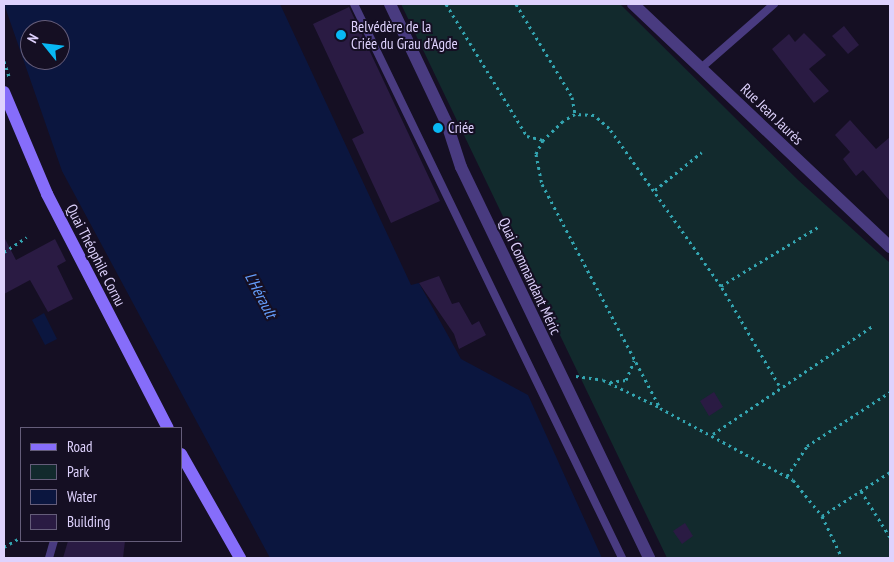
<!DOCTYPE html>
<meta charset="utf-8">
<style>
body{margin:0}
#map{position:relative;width:894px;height:562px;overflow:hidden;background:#150f23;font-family:"PT Sans Narrow",sans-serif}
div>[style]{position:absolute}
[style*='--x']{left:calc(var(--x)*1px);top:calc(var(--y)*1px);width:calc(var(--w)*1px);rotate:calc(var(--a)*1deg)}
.green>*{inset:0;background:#122a2d}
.water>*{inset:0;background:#0b163f}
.building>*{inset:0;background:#2a1b43}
.path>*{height:3px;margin-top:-1.5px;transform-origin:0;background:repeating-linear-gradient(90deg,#33a5b1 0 2.5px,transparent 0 6.5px)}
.service>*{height:8px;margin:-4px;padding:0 4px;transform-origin:4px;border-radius:4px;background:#493b80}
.minor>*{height:12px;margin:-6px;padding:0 6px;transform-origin:6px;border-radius:6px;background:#493b80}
.tertiary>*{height:12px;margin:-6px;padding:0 6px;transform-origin:6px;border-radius:6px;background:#493b80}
.secondary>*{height:12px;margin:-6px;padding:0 6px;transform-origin:6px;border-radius:6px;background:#866dfa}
.dots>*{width:14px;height:14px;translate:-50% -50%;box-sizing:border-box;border:2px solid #150f23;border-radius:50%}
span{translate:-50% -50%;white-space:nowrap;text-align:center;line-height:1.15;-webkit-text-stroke:4px #150f23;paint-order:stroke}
.poi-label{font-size:15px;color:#ded2fd}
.left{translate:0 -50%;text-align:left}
.street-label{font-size:15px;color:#ded2fd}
.water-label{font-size:16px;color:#649dfa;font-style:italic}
.frame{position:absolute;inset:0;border:5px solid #ded2fd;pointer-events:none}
.legend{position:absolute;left:20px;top:427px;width:162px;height:115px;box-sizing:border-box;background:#150f23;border:1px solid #655d7a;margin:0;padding:6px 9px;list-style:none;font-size:15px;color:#ded2fd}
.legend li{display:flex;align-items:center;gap:10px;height:25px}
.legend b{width:25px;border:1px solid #655d7a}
.north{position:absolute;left:20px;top:20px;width:50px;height:50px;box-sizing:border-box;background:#150f23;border:1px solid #655d7a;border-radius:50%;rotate:299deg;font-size:14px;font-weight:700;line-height:20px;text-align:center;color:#ded2fd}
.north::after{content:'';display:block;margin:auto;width:18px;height:22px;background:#08b8f4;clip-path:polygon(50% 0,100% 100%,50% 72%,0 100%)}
</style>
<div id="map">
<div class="green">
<i style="clip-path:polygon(401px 4px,620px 4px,798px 180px,890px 263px,890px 558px,667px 558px)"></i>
</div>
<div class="water">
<i style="clip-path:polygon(evenodd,4px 4px,280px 4px,411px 285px,419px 283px,461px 359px,528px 395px,602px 558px,270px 558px,62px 171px,4px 4px,30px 30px,60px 30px,60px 60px,30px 60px,30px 30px)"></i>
<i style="clip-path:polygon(44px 313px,57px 339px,45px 345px,32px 320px)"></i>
</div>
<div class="building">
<i style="clip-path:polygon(349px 7px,440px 201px,391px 223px,352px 139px,364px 133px,313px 24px)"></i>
<i style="clip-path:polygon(844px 26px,859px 45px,848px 54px,832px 36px)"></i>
<i style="clip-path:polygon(804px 33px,826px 55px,809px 69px,829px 91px,814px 103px,772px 49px,789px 34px,795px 42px)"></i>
<i style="clip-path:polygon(850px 120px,876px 149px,890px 137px,890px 201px,863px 170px,856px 176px,843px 159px,850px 152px,835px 135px)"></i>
<i style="clip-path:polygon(4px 237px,16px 260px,55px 239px,66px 261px,57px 266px,73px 299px,48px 312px,30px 280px,4px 294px)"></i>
<i style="clip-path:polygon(439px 276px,452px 304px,459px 302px,472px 325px,479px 321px,486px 335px,459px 349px,454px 334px,419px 283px)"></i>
<i style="clip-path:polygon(714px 392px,723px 407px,709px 416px,700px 401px)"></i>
<i style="clip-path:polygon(685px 523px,693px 536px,682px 544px,673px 531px)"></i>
<i style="clip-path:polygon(68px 541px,125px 541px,123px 558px,63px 558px)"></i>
</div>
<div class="path">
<i style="--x:446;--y:4;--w:155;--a:58.5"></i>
<i style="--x:527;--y:136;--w:16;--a:14"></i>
<i style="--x:516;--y:4;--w:109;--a:58.9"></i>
<i style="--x:572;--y:97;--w:17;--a:80"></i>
<i style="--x:4;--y:61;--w:19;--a:72"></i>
<i style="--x:655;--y:190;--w:60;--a:-39"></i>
<i style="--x:4;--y:252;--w:27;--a:-33"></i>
<i style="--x:721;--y:286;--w:114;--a:-31.3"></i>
<i style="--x:576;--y:376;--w:27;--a:8"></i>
<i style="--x:603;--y:380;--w:62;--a:25.7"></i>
<i style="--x:610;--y:382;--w:16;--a:-7"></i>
<i style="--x:626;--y:380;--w:21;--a:-67"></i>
<i style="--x:779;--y:385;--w:115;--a:-120.4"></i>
<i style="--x:721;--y:286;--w:194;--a:-125.3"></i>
<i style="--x:609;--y:128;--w:20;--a:-139"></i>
<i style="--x:594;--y:115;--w:19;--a:-177"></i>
<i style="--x:575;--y:114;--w:14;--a:150"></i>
<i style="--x:563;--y:121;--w:28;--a:136"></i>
<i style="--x:543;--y:140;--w:16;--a:117"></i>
<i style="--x:536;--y:154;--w:31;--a:79"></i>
<i style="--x:542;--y:184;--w:253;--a:62.2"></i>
<i style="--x:660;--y:408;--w:151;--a:28.4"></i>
<i style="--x:793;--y:480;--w:46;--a:51.1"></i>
<i style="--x:822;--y:516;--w:47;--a:64.5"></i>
<i style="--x:713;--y:434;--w:194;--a:-34.1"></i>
<i style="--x:787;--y:476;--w:36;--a:-56"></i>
<i style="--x:807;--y:446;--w:99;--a:-33"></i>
<i style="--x:861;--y:491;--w:54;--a:57.8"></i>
<i style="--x:822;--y:516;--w:81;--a:-32.9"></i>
<i style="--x:4;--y:547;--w:20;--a:-30"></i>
</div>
<div class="service">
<i style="--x:354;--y:4;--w:615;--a:64.18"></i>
<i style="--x:701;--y:68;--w:97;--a:-41.2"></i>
<i style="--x:49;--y:558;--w:18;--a:-74"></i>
</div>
<div class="minor">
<i style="--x:633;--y:4;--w:354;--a:43.4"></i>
</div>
<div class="tertiary">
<i style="--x:390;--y:4;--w:133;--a:64.6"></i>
<i style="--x:447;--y:124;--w:45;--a:72"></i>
<i style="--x:461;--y:167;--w:434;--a:64.3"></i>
</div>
<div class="secondary">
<i style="--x:4;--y:92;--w:111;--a:67.1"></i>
<i style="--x:47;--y:194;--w:263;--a:62.7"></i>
<i style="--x:181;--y:454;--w:120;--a:60.4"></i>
</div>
<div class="dots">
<i style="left:341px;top:35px;background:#08b8f4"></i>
<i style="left:438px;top:128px;background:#08b8f4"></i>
</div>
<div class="poi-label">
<span class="left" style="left:351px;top:35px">Belvédère de la<br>Criée du Grau d'Agde</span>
<span class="left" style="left:448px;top:128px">Criée</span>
</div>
<div class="street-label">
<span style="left:772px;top:114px;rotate:44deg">Rue Jean Jaurès</span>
<span style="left:96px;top:255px;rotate:63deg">Quai Théophile Cornu</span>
<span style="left:530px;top:276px;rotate:65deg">Quai Commandant Méric</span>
</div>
<div class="water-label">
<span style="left:261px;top:295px;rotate:62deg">L'Hérault</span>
</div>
<div class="frame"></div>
<ul class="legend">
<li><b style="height:6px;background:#866dfa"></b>Road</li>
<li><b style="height:14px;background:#122a2d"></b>Park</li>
<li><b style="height:14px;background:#0b163f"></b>Water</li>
<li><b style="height:14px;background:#2a1b43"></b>Building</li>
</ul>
<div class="north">N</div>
</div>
